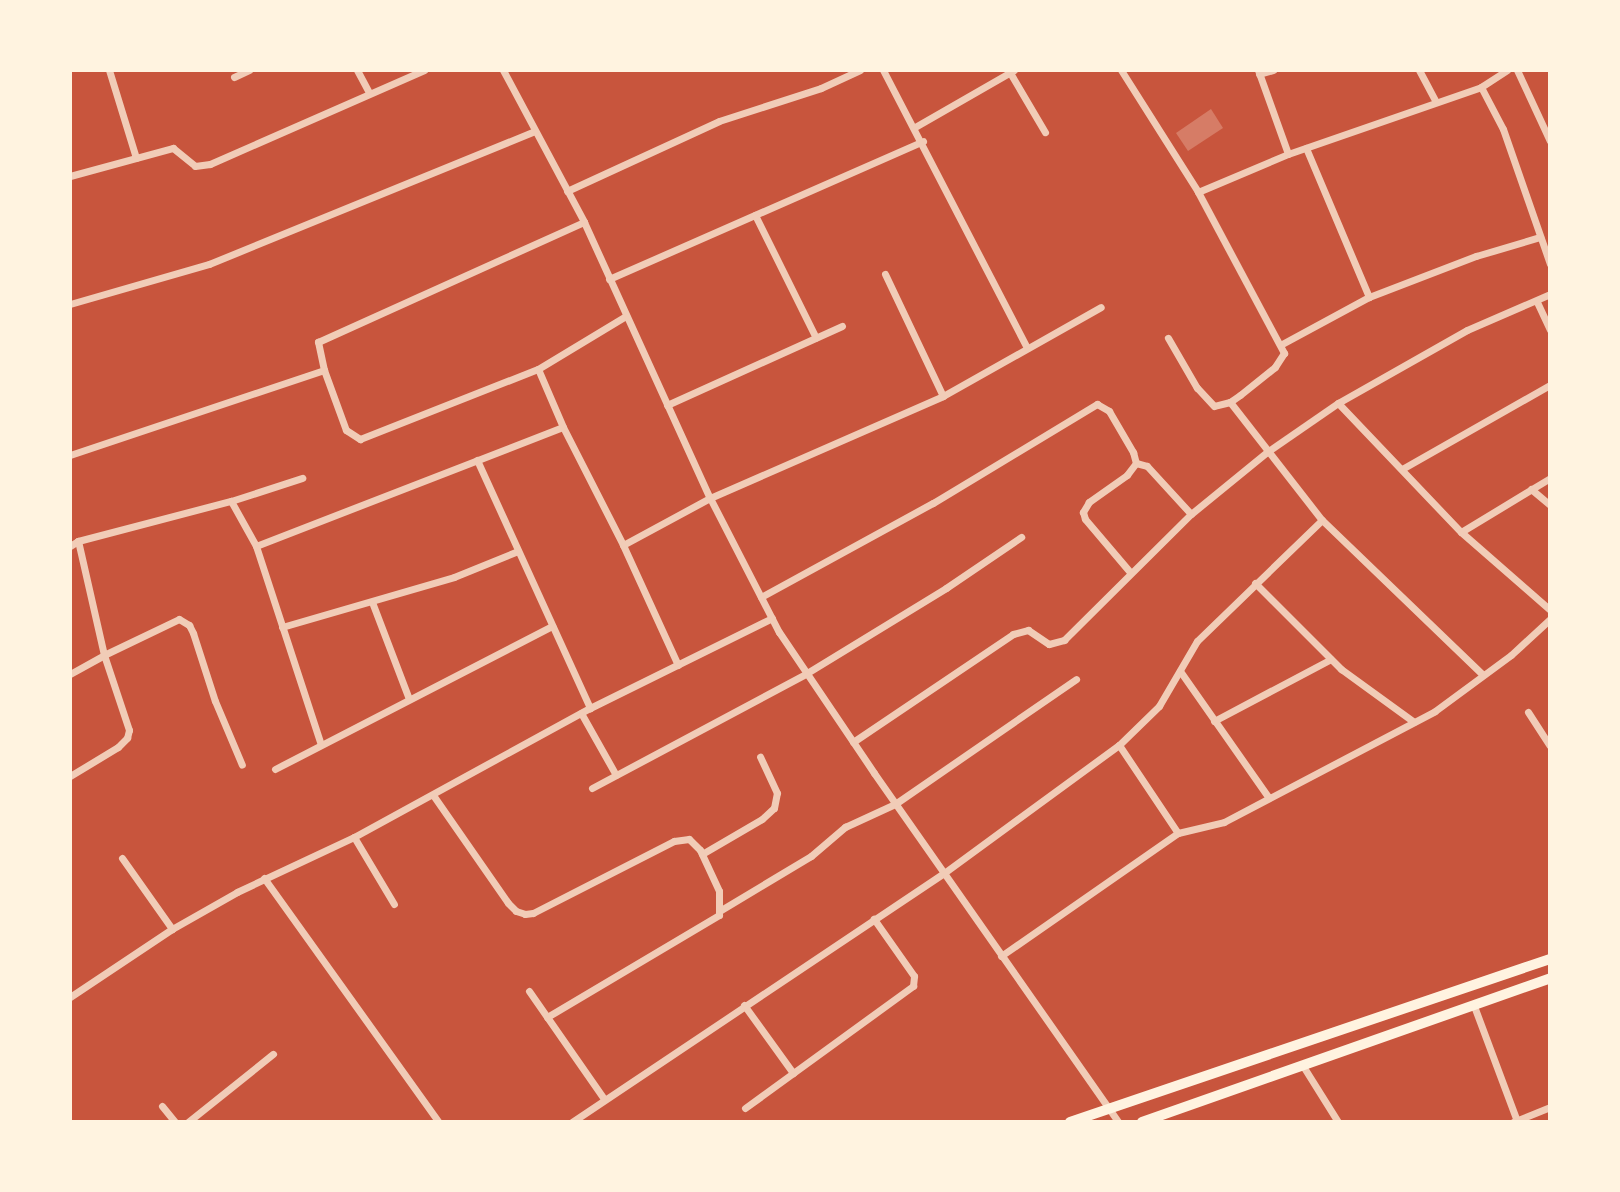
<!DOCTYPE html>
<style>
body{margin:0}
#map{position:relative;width:1620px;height:1192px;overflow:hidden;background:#c8553d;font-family:Literata,serif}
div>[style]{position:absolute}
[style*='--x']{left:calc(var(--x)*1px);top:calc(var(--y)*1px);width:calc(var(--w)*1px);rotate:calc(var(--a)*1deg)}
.building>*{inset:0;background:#d67c66}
.minor>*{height:7px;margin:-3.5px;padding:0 3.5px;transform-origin:3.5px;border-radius:3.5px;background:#f1ccb7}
.secondary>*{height:10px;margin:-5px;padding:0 5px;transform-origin:5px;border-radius:5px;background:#fff3e0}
span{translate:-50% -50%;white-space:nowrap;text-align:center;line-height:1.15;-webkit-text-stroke:5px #fff3e0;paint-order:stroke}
.frame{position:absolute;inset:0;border:72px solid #fff3e0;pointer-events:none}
</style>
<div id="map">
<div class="building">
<i style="clip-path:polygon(1211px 109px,1223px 128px,1188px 151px,1176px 133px)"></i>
</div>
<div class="minor">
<i style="--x:109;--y:70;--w:92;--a:72.9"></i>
<i style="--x:357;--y:70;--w:26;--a:62"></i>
<i style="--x:503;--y:70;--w:172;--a:61.9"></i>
<i style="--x:584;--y:222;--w:303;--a:65.5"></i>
<i style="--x:710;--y:498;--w:151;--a:62.8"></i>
<i style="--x:779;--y:632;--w:170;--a:56"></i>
<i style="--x:874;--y:773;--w:426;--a:55"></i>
<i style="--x:883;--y:70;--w:313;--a:62.6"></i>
<i style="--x:1121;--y:70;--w:144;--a:57.7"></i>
<i style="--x:1198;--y:192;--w:183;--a:61.9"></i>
<i style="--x:1284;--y:353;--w:17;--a:123"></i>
<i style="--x:1275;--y:367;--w:45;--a:141.3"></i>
<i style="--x:1240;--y:395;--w:12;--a:145"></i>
<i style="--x:1230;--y:402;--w:16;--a:166"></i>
<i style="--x:1214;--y:406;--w:25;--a:-133"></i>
<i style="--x:1197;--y:388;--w:58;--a:-120.1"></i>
<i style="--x:1258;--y:70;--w:89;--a:70.3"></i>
<i style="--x:1419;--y:70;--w:36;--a:62"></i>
<i style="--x:1517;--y:70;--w:78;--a:65.1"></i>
<i style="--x:1009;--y:71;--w:71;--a:59.5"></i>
<i style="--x:1259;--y:74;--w:15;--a:-16"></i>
<i style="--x:234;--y:77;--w:17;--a:-25"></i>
<i style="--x:1481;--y:87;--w:47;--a:62.4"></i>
<i style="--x:1503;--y:129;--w:143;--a:70.8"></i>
<i style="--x:915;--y:127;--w:114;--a:-29.9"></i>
<i style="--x:1306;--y:148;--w:162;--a:67.1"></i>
<i style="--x:70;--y:176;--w:107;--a:-15.2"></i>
<i style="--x:173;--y:148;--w:28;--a:39"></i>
<i style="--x:195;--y:166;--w:15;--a:-8"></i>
<i style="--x:210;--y:164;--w:234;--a:-23.7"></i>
<i style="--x:567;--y:191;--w:167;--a:-24.7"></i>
<i style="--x:719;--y:121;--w:107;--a:-17.9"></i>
<i style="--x:821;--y:88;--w:43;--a:-24.8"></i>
<i style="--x:1198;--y:192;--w:98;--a:-22.9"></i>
<i style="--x:1288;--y:154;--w:204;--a:-19.1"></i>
<i style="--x:1481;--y:87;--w:31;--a:-33"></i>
<i style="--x:755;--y:215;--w:137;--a:63.6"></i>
<i style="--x:885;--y:274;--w:135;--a:64.6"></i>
<i style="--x:609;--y:279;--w:343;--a:-23.7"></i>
<i style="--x:1537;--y:302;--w:31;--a:65"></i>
<i style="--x:70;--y:304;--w:145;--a:-16.1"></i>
<i style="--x:209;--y:264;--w:352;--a:-22.2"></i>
<i style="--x:1282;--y:344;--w:99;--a:-28.4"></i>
<i style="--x:1369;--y:297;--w:115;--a:-21"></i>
<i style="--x:1476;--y:256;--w:67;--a:-16.5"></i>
<i style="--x:324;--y:370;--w:64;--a:69.9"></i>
<i style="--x:346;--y:430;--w:17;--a:33"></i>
<i style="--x:360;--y:439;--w:191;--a:-21.5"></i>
<i style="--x:1230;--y:402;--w:150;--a:52.1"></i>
<i style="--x:1322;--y:520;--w:223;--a:43.9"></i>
<i style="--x:1338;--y:403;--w:178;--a:46.4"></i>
<i style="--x:1461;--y:532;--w:118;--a:41.2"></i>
<i style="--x:667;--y:405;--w:192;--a:-24.3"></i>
<i style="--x:563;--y:427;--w:132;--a:63"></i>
<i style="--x:623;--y:545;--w:99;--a:-28.4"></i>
<i style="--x:710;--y:498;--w:254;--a:-23.6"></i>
<i style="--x:943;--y:396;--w:181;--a:-29.4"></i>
<i style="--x:70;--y:455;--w:268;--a:-18.5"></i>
<i style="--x:324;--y:370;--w:29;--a:-102"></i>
<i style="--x:318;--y:342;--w:292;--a:-24.3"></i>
<i style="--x:477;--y:460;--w:273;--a:65.5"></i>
<i style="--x:1136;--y:463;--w:11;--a:15"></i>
<i style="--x:1147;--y:466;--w:65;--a:47.5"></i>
<i style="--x:1402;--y:469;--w:170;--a:-29.6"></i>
<i style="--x:1531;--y:489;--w:25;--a:40"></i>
<i style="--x:231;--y:501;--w:75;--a:-17.9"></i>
<i style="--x:1461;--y:532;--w:104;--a:-31.2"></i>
<i style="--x:623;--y:545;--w:132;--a:65.4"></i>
<i style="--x:70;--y:546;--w:9;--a:-32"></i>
<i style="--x:78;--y:541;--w:158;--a:-14.7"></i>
<i style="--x:231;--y:501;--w:51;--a:60.9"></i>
<i style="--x:256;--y:546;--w:329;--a:-21.2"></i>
<i style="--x:563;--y:427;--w:63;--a:-113.3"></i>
<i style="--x:538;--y:369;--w:103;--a:-31.1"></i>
<i style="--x:256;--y:546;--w:209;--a:71.9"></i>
<i style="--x:1255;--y:583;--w:122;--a:45"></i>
<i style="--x:1341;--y:669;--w:90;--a:36"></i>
<i style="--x:761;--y:597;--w:196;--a:-28.7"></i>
<i style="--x:933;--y:503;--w:192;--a:-31.1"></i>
<i style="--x:1097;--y:404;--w:14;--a:30"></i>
<i style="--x:1109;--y:411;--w:48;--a:59.7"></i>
<i style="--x:1133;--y:452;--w:11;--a:75"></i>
<i style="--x:1136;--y:463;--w:15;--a:127"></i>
<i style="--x:1127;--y:475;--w:47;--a:144.6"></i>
<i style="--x:1089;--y:502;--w:12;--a:121"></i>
<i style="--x:1083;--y:512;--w:7;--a:74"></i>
<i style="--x:1085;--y:519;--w:70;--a:49.7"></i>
<i style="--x:372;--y:602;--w:104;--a:69.1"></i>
<i style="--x:282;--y:627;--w:179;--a:-16.2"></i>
<i style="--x:454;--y:577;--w:69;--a:-22.1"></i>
<i style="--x:1180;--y:671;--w:155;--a:55"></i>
<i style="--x:70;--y:674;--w:39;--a:-29"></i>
<i style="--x:104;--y:655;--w:117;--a:-102.8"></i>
<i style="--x:1528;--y:712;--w:40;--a:57.1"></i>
<i style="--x:581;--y:713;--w:71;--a:60.6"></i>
<i style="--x:1214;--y:721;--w:132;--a:-27.9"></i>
<i style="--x:853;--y:742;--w:193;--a:-34"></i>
<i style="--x:1013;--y:634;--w:16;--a:-15"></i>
<i style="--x:1028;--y:630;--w:25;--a:34"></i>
<i style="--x:1049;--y:644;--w:16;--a:-15"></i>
<i style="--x:1064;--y:640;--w:179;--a:-44.8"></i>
<i style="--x:1191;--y:514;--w:98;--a:-39.2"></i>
<i style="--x:1267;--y:452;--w:86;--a:-34.6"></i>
<i style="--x:1338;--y:403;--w:148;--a:-29.5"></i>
<i style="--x:1467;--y:330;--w:90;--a:-23.4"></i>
<i style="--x:1119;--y:745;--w:106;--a:56.2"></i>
<i style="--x:275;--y:769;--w:312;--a:-27.3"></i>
<i style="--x:70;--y:776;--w:56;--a:-31.1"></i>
<i style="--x:118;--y:747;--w:13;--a:-45"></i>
<i style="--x:127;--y:738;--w:8;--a:-76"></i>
<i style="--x:129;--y:730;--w:79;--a:-108.4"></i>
<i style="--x:104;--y:655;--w:83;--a:-25.6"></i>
<i style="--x:179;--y:619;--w:12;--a:31"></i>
<i style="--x:189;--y:625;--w:9;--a:63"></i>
<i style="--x:193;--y:633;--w:71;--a:72.1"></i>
<i style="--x:215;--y:701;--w:69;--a:67.1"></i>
<i style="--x:592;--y:788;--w:244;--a:-28.1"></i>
<i style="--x:807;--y:673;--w:163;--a:-31.4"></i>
<i style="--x:946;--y:588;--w:91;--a:-34.2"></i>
<i style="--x:433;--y:795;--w:131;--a:55.2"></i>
<i style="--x:508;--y:903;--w:11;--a:45"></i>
<i style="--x:516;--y:911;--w:9;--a:18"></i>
<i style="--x:525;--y:914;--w:8;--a:-7"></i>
<i style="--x:533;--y:913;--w:158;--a:-27.1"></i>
<i style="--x:674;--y:841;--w:15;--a:-8"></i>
<i style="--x:689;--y:839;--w:16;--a:45"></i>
<i style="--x:700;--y:850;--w:45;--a:65.1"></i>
<i style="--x:719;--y:891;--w:24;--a:90"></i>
<i style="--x:719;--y:915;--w:200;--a:149.3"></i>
<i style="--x:354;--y:837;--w:78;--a:59.2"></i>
<i style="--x:702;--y:854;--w:69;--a:-30.3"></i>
<i style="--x:762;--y:819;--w:16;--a:-43"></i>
<i style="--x:774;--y:808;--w:15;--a:-79"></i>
<i style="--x:777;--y:793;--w:40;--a:-115"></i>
<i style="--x:122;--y:858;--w:87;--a:54.8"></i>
<i style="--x:264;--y:878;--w:300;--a:54.4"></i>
<i style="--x:721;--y:910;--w:105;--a:-31"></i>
<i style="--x:811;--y:856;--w:45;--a:-40.5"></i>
<i style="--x:845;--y:827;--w:55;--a:-24.7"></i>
<i style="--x:895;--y:804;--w:220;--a:-34.6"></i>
<i style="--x:1001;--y:956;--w:216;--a:-34.8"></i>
<i style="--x:1178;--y:833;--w:47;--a:-13.4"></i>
<i style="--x:1224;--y:822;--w:238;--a:-27.7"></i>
<i style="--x:1435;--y:711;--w:94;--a:-36.4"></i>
<i style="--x:1511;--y:655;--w:53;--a:-42.7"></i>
<i style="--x:529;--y:991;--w:131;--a:55.2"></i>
<i style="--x:70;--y:997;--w:123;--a:-33.7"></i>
<i style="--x:172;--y:929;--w:75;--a:-29.6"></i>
<i style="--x:237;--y:892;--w:129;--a:-25.2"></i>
<i style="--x:354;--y:837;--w:269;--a:-28.7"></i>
<i style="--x:590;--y:708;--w:203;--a:-26.3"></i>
<i style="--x:744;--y:1005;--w:84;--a:54.2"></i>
<i style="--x:1474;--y:1006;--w:123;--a:69.5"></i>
<i style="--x:1303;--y:1066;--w:66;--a:58"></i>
<i style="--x:162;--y:1106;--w:21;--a:51"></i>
<i style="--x:745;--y:1108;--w:208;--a:-36"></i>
<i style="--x:913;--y:986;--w:10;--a:-84"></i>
<i style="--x:914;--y:976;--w:70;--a:-125.1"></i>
<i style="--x:188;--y:1122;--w:109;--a:-38.7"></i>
<i style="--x:572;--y:1122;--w:448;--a:-33.8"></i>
<i style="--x:944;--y:873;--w:217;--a:-36.2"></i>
<i style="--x:1119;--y:745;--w:56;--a:-44.3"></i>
<i style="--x:1159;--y:706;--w:75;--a:-59.7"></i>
<i style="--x:1197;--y:641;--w:174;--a:-44.1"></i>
<i style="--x:1513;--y:1122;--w:40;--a:-22"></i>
</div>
<div class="secondary">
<i style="--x:1070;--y:1122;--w:507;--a:-18.76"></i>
<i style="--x:1142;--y:1122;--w:433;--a:-19.4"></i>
</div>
<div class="frame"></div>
</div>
